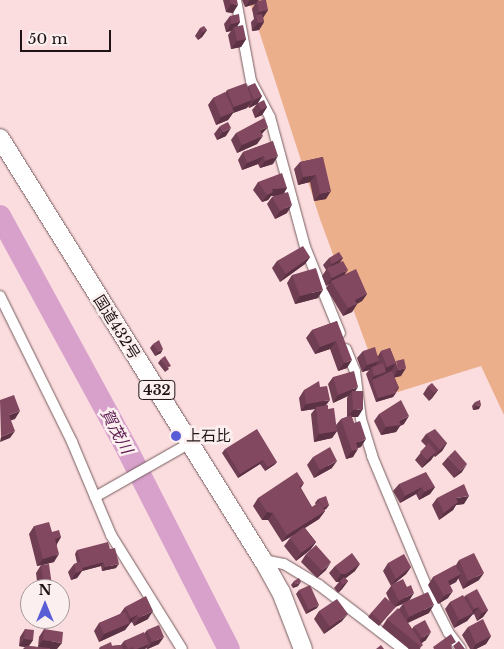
<!DOCTYPE html>
<meta charset="utf-8">
<style>
body{margin:0}
#map{position:relative;width:504px;height:649px;overflow:hidden;background:#fcdddf;font-family:"Libre Baskerville","Noto Sans JP",serif}
div>[style]{position:absolute}
[style*='--x']{left:calc(var(--x)*1px);top:calc(var(--y)*1px);width:calc(var(--w)*1px);rotate:calc(var(--a)*1deg)}
.green>*{inset:0;background:#ebaf8c}
.river>*{height:22px;margin:-11px;padding:0 11px;transform-origin:11px;border-radius:11px;background:#d7a1cb}
.roads{filter:drop-shadow(0 0 1px #765c5e) drop-shadow(0 0 1px #765c5e)}
.minor>*{height:10px;margin:-5px;padding:0 5px;transform-origin:5px;border-radius:5px;background:#fff}
.trunk>*{height:18px;margin:-9px;padding:0 9px;transform-origin:9px;border-radius:9px;background:#fff}
.wall>*{inset:0;background:#6f3e53}
.shaded-wall>*{inset:0;background:#5a3243}
.building>*{inset:0;background:#814860}
.dots>*{width:14px;height:14px;translate:-50% -50%;box-sizing:border-box;border:2px solid #fceff0;border-radius:50%}
span{translate:-50% -50%;white-space:nowrap;text-align:center;line-height:1.15;-webkit-text-stroke:5px #fceff0;paint-order:stroke}
.shield-label span{padding:1px 4px;background:#fceff0;border:1px solid;border-radius:4px;-webkit-text-stroke-width:0}
.shield-label{font-size:14px;color:#1f1415;font-weight:700}
.street-label{font-size:15px;color:#1f1415}
.poi-label{font-size:15px;color:#1f1415}
.left{translate:0 -50%;text-align:left}
.water-label{font-size:16px;color:#5d1e53;font-style:italic}
.north{position:absolute;left:20px;top:579px;width:50px;height:50px;box-sizing:border-box;background:#fceff0;border:1px solid #a49798;border-radius:50%;rotate:0deg;font-size:14px;font-weight:700;line-height:20px;text-align:center;color:#1f1415}
.north::after{content:'';display:block;margin:auto;width:18px;height:22px;background:#595ed6;clip-path:polygon(50% 0,100% 100%,50% 72%,0 100%)}
.scale{position:absolute;left:20px;top:30px;width:91px;height:22px;box-sizing:border-box;border:2px solid #1f1415;border-top:0;padding-left:6px;font-size:15px;line-height:18px;white-space:nowrap;color:#1f1415;-webkit-text-stroke:4px #fceff0;paint-order:stroke}
</style>
<div id="map">
<div class="green">
<i style="clip-path:polygon(249px 0,504px 0,504px 415px,481px 366px,385px 396px,320px 219px)"></i>
</div>
<div class="river">
<i style="--x:0;--y:216;--w:268;--a:61.4"></i>
<i style="--x:128;--y:451;--w:222;--a:63"></i>
</div>
<div class="roads">
<div class="minor">
<i style="--x:236;--y:0;--w:82;--a:79.5"></i>
<i style="--x:251;--y:81;--w:41;--a:62.2"></i>
<i style="--x:270;--y:117;--w:135;--a:74.9"></i>
<i style="--x:305;--y:247;--w:93;--a:67.9"></i>
<i style="--x:0;--y:296;--w:163;--a:63.7"></i>
<i style="--x:72;--y:442;--w:101;--a:67.2"></i>
<i style="--x:111;--y:535;--w:134;--a:58.1"></i>
<i style="--x:346;--y:349;--w:24;--a:68"></i>
<i style="--x:355;--y:371;--w:48;--a:82.9"></i>
<i style="--x:361;--y:419;--w:39;--a:73"></i>
<i style="--x:372;--y:456;--w:160;--a:67.3"></i>
<i style="--x:434;--y:604;--w:31;--a:63"></i>
<i style="--x:448;--y:632;--w:21;--a:53"></i>
<i style="--x:95;--y:497;--w:109;--a:-29.6"></i>
<i style="--x:263;--y:560;--w:21;--a:11"></i>
<i style="--x:284;--y:564;--w:41;--a:31"></i>
<i style="--x:319;--y:585;--w:106;--a:37.3"></i>
</div>
<div class="trunk">
<i style="--x:0;--y:138;--w:497;--a:58.1"></i>
<i style="--x:263;--y:560;--w:37;--a:61"></i>
<i style="--x:281;--y:592;--w:61;--a:68.9"></i>
</div>
</div>
<div class="wall">
<i style="clip-path:polygon(223px 0,237px 0,233px 13px,226px 12px)"></i>
<i style="clip-path:polygon(242px 0,259px 0,258px 1px,268px 10px,263px 17px,264px 22px,259px 30px,252px 31px,251px 22px,254px 19px,252px 9px,255px 4px,245px 7px)"></i>
<i style="clip-path:polygon(230px 16px,240px 22px,237px 26px,246px 39px,241px 47px,231px 49px,228px 35px,231px 31px,226px 32px,224px 24px)"></i>
<i style="clip-path:polygon(200px 28px,207px 30px,202px 37px,198px 40px,195px 36px)"></i>
<i style="clip-path:polygon(248px 86px,262px 96px,258px 103px,267px 107px,262px 115px,255px 118px,252px 110px,257px 104px,249px 108px,248px 106px,247px 108px,233px 113px,228px 120px,216px 125px,208px 105px,213px 98px,225px 93px,227px 90px,247px 88px)"></i>
<i style="clip-path:polygon(220px 126px,226px 136px,217px 140px,214px 134px)"></i>
<i style="clip-path:polygon(236px 133px,262px 135px,257px 144px,237px 153px,231px 140px)"></i>
<i style="clip-path:polygon(273px 141px,273px 164px,260px 168px,258px 164px,242px 170px,238px 160px,243px 152px)"></i>
<i style="clip-path:polygon(323px 157px,326px 199px,314px 201px,310px 182px,298px 185px,294px 169px,300px 162px)"></i>
<i style="clip-path:polygon(258px 182px,287px 188px,284px 193px,287px 213px,275px 219px,267px 204px,272px 197px,275px 196px,271px 196px,268px 200px,262px 202px,253px 190px)"></i>
<i style="clip-path:polygon(310px 257px,305px 264px,280px 282px,272px 268px,277px 261px)"></i>
<i style="clip-path:polygon(329px 258px,343px 258px,340px 262px,345px 274px,367px 294px,362px 301px,357px 304px,352px 312px,343px 316px,326px 288px,329px 284px,326px 286px,322px 276px,326px 270px,323px 265px)"></i>
<i style="clip-path:polygon(292px 275px,318px 298px,295px 304px,287px 283px)"></i>
<i style="clip-path:polygon(337px 321px,347px 368px,338px 371px,330px 349px,315px 354px,306px 338px,312px 330px)"></i>
<i style="clip-path:polygon(153px 344px,161px 353px,155px 356px,150px 348px)"></i>
<i style="clip-path:polygon(390px 348px,401px 376px,394px 377px,399px 388px,393px 397px,376px 402px,366px 374px,369px 370px,362px 372px,357px 358px,363px 351px,378px 356px,381px 351px)"></i>
<i style="clip-path:polygon(161px 359px,169px 369px,165px 372px,158px 363px)"></i>
<i style="clip-path:polygon(333px 377px,355px 391px,358px 417px,352px 417px,361px 447px,357px 448px,353px 457px,346px 459px,337px 431px,332px 438px,314px 442px,311px 414px,315px 409px,301px 411px,299px 398px,304px 390px,320px 387px,326px 405px,336px 425px,341px 419px,347px 417px,347px 398px,348px 396px,333px 403px,328px 384px)"></i>
<i style="clip-path:polygon(428px 386px,438px 390px,432px 398px,429px 401px,423px 394px)"></i>
<i style="clip-path:polygon(475px 402px,479px 409px,473px 410px,472px 406px)"></i>
<i style="clip-path:polygon(379px 414px,404px 424px,400px 426px,396px 432px,381px 435px,374px 421px)"></i>
<i style="clip-path:polygon(426px 434px,447px 443px,442px 451px,435px 457px,434px 456px,431px 460px,422px 468px,415px 460px,426px 446px,421px 441px)"></i>
<i style="clip-path:polygon(225px 449px,277px 462px,274px 465px,265px 471px,260px 464px,238px 478px,222px 453px)"></i>
<i style="clip-path:polygon(313px 457px,332px 468px,314px 478px,307px 465px)"></i>
<i style="clip-path:polygon(448px 457px,462px 472px,454px 478px,442px 464px)"></i>
<i style="clip-path:polygon(304px 483px,301px 488px,312px 507px,316px 505px,315px 503px,318px 499px,329px 505px,326px 509px,324px 510px,325px 511px,319px 519px,305px 528px,316px 542px,310px 550px,296px 561px,284px 546px,290px 538px,296px 534px,282px 542px,268px 520px,262px 520px,253px 506px,258px 498px)"></i>
<i style="clip-path:polygon(399px 484px,435px 487px,430px 494px,419px 500px,416px 494px,400px 503px,393px 491px)"></i>
<i style="clip-path:polygon(437px 498px,464px 504px,456px 505px,453px 510px,439px 520px,432px 505px)"></i>
<i style="clip-path:polygon(34px 526px,52px 532px,61px 537px,57px 544px,54px 562px,43px 565px,52px 586px,50px 589px,38px 589px,36px 573px,41px 565px,37px 566px,29px 534px)"></i>
<i style="clip-path:polygon(77px 550px,116px 568px,102px 571px,101px 566px,82px 571px,77px 578px,71px 580px,68px 572px,74px 564px,77px 563px,75px 554px)"></i>
<i style="clip-path:polygon(306px 554px,326px 570px,317px 578px,301px 562px)"></i>
<i style="clip-path:polygon(459px 560px,479px 580px,463px 589px,458px 578px,456px 582px,450px 585px,448px 598px,438px 604px,428px 585px,433px 577px,456px 565px)"></i>
<i style="clip-path:polygon(388px 563px,411px 567px,406px 574px,394px 584px,409px 601px,429px 613px,408px 623px,412px 629px,414px 626px,426px 640px,422px 643px,420px 649px,409px 649px,382px 627px,387px 619px,399px 609px,403px 604px,395px 607px,379px 626px,368px 617px,371px 613px,390px 602px,386px 593px,391px 586px,383px 571px)"></i>
<i style="clip-path:polygon(335px 566px,355px 571px,345px 578px,348px 581px,342px 589px,338px 593px,334px 588px,339px 582px,336px 582px,329px 573px)"></i>
<i style="clip-path:polygon(294px 581px,298px 586px,293px 588px,291px 585px)"></i>
<i style="clip-path:polygon(299px 590px,317px 608px,306px 614px,296px 594px)"></i>
<i style="clip-path:polygon(466px 595px,488px 610px,483px 617px,477px 621px,474px 614px,472px 615px,467px 621px,454px 628px,445px 609px,450px 602px,464px 597px)"></i>
<i style="clip-path:polygon(125px 607px,148px 619px,134px 626px,132px 622px,130px 623px,125px 630px,99px 642px,94px 631px,99px 623px,120px 614px)"></i>
<i style="clip-path:polygon(319px 611px,342px 621px,324px 634px,314px 619px)"></i>
<i style="clip-path:polygon(45px 619px,53px 619px,52px 621px,46px 623px)"></i>
<i style="clip-path:polygon(468px 627px,491px 636px,486px 644px,476px 649px,470px 649px,462px 635px)"></i>
<i style="clip-path:polygon(25px 629px,33px 640px,29px 646px,38px 647px,39px 637px,44px 629px,57px 649px,23px 649px,25px 647px,19px 646px,20px 637px)"></i>
<i style="clip-path:polygon(147px 630px,159px 644px,148px 649px,147px 649px,146px 648px,145px 649px,99px 649px,100px 647px,121px 645px,124px 641px,144px 634px)"></i>
</div>
<div class="shaded-wall">
<i style="clip-path:polygon(250px 0,259px 0,255px 4px,245px 7px)"></i>
<i style="clip-path:polygon(231px 4px,238px 5px,233px 13px,226px 12px)"></i>
<i style="clip-path:polygon(268px 10px,263px 18px,256px 16px,259px 12px)"></i>
<i style="clip-path:polygon(240px 22px,235px 30px,234px 27px,231px 31px,226px 32px,231px 24px)"></i>
<i style="clip-path:polygon(264px 22px,259px 30px,252px 31px,258px 23px)"></i>
<i style="clip-path:polygon(207px 30px,202px 37px,198px 40px,203px 32px)"></i>
<i style="clip-path:polygon(246px 39px,241px 47px,231px 49px,237px 41px)"></i>
<i style="clip-path:polygon(262px 96px,257px 104px,249px 108px,254px 100px)"></i>
<i style="clip-path:polygon(252px 100px,247px 108px,233px 113px,228px 120px,216px 125px,221px 117px,229px 114px,234px 107px)"></i>
<i style="clip-path:polygon(267px 107px,262px 115px,255px 118px,261px 110px)"></i>
<i style="clip-path:polygon(268px 127px,262px 134px,254px 138px,260px 130px)"></i>
<i style="clip-path:polygon(231px 128px,226px 136px,217px 140px,223px 132px)"></i>
<i style="clip-path:polygon(263px 136px,257px 144px,237px 153px,242px 145px)"></i>
<i style="clip-path:polygon(264px 156px,258px 164px,242px 170px,247px 163px)"></i>
<i style="clip-path:polygon(278px 156px,273px 164px,260px 168px,265px 161px)"></i>
<i style="clip-path:polygon(316px 175px,310px 182px,298px 185px,303px 177px)"></i>
<i style="clip-path:polygon(287px 188px,282px 195px,271px 196px,268px 200px,262px 202px,272px 189px)"></i>
<i style="clip-path:polygon(331px 191px,326px 199px,314px 201px,320px 194px)"></i>
<i style="clip-path:polygon(292px 205px,287px 213px,275px 219px,280px 211px)"></i>
<i style="clip-path:polygon(310px 257px,305px 264px,280px 282px,286px 274px)"></i>
<i style="clip-path:polygon(343px 258px,337px 266px,328px 270px,332px 264px)"></i>
<i style="clip-path:polygon(348px 270px,342px 278px,331px 281px,329px 284px,326px 286px,332px 278px)"></i>
<i style="clip-path:polygon(323px 290px,318px 298px,295px 304px,300px 296px)"></i>
<i style="clip-path:polygon(367px 294px,362px 301px,350px 307px,355px 300px)"></i>
<i style="clip-path:polygon(357px 304px,352px 312px,343px 316px,348px 308px)"></i>
<i style="clip-path:polygon(336px 341px,330px 349px,315px 354px,320px 347px)"></i>
<i style="clip-path:polygon(163px 349px,161px 353px,155px 356px,158px 352px)"></i>
<i style="clip-path:polygon(352px 360px,347px 368px,338px 371px,344px 363px)"></i>
<i style="clip-path:polygon(379px 361px,374px 368px,372px 367px,369px 370px,362px 372px,367px 365px)"></i>
<i style="clip-path:polygon(396px 363px,391px 371px,386px 373px,381px 380px,372px 380px,369px 384px,374px 376px,382px 374px,387px 367px)"></i>
<i style="clip-path:polygon(406px 368px,401px 376px,393px 378px,398px 370px)"></i>
<i style="clip-path:polygon(358px 387px,353px 395px,352px 391px,348px 396px,333px 403px,338px 395px)"></i>
<i style="clip-path:polygon(438px 390px,432px 398px,429px 401px,434px 393px)"></i>
<i style="clip-path:polygon(396px 393px,393px 397px,376px 402px,378px 398px)"></i>
<i style="clip-path:polygon(330px 400px,324px 408px,316px 407px,315px 409px,301px 411px,306px 404px)"></i>
<i style="clip-path:polygon(481px 405px,479px 409px,473px 410px,476px 406px)"></i>
<i style="clip-path:polygon(363px 409px,358px 417px,347px 417px,353px 410px)"></i>
<i style="clip-path:polygon(20px 411px,15px 419px,4px 423px,9px 415px)"></i>
<i style="clip-path:polygon(409px 416px,404px 424px,400px 426px,396px 432px,381px 435px,386px 427px)"></i>
<i style="clip-path:polygon(15px 431px,10px 438px,0 442px,1px 437px)"></i>
<i style="clip-path:polygon(337px 431px,332px 438px,314px 442px,319px 434px)"></i>
<i style="clip-path:polygon(366px 439px,361px 447px,351px 450px,356px 443px)"></i>
<i style="clip-path:polygon(447px 443px,442px 451px,435px 457px,440px 450px)"></i>
<i style="clip-path:polygon(358px 449px,353px 457px,346px 459px,352px 451px)"></i>
<i style="clip-path:polygon(436px 452px,431px 460px,422px 468px,427px 460px)"></i>
<i style="clip-path:polygon(263px 460px,260px 464px,238px 478px,240px 474px)"></i>
<i style="clip-path:polygon(337px 461px,332px 468px,314px 478px,320px 470px)"></i>
<i style="clip-path:polygon(277px 462px,274px 465px,265px 471px,268px 467px)"></i>
<i style="clip-path:polygon(467px 464px,462px 472px,454px 478px,460px 471px)"></i>
<i style="clip-path:polygon(422px 487px,416px 494px,400px 503px,405px 496px)"></i>
<i style="clip-path:polygon(435px 487px,430px 494px,419px 500px,424px 492px)"></i>
<i style="clip-path:polygon(469px 496px,464px 504px,456px 505px,453px 510px,439px 520px,444px 513px,456px 498px)"></i>
<i style="clip-path:polygon(329px 505px,326px 509px,318px 512px,321px 508px)"></i>
<i style="clip-path:polygon(325px 511px,319px 519px,282px 542px,287px 535px)"></i>
<i style="clip-path:polygon(267px 512px,273px 513px,268px 520px,262px 520px)"></i>
<i style="clip-path:polygon(61px 537px,56px 545px,55px 539px)"></i>
<i style="clip-path:polygon(316px 542px,310px 550px,296px 561px,301px 553px)"></i>
<i style="clip-path:polygon(59px 554px,54px 562px,37px 566px,43px 559px)"></i>
<i style="clip-path:polygon(104px 562px,101px 566px,82px 571px,77px 578px,71px 580px,76px 573px,82px 568px)"></i>
<i style="clip-path:polygon(331px 562px,326px 570px,317px 578px,322px 571px)"></i>
<i style="clip-path:polygon(119px 564px,116px 568px,102px 571px,105px 567px)"></i>
<i style="clip-path:polygon(360px 564px,355px 571px,341px 582px,340px 581px,339px 582px,336px 582px,341px 574px)"></i>
<i style="clip-path:polygon(411px 567px,406px 574px,391px 586px,396px 579px)"></i>
<i style="clip-path:polygon(484px 573px,479px 580px,463px 589px,468px 581px)"></i>
<i style="clip-path:polygon(461px 574px,456px 582px,443px 589px,448px 581px)"></i>
<i style="clip-path:polygon(348px 581px,342px 589px,338px 593px,343px 585px)"></i>
<i style="clip-path:polygon(301px 582px,298px 586px,293px 588px,295px 585px)"></i>
<i style="clip-path:polygon(52px 586px,50px 589px,43px 589px,44px 587px)"></i>
<i style="clip-path:polygon(453px 591px,448px 598px,438px 604px,444px 596px)"></i>
<i style="clip-path:polygon(414px 593px,409px 601px,395px 607px,379px 626px,399px 601px)"></i>
<i style="clip-path:polygon(319px 605px,317px 608px,306px 614px,309px 610px)"></i>
<i style="clip-path:polygon(434px 605px,429px 613px,404px 624px,409px 617px)"></i>
<i style="clip-path:polygon(479px 607px,467px 621px,454px 628px,459px 620px,470px 615px,474px 609px)"></i>
<i style="clip-path:polygon(488px 610px,483px 617px,477px 621px,482px 613px)"></i>
<i style="clip-path:polygon(153px 611px,148px 619px,134px 626px,139px 618px)"></i>
<i style="clip-path:polygon(348px 614px,342px 621px,324px 634px,330px 627px)"></i>
<i style="clip-path:polygon(137px 615px,125px 630px,99px 642px,104px 634px,127px 624px,131px 618px)"></i>
<i style="clip-path:polygon(49px 619px,53px 619px,52px 621px,46px 623px)"></i>
<i style="clip-path:polygon(431px 632px,426px 640px,418px 645px,417px 644px,422px 638px)"></i>
<i style="clip-path:polygon(491px 636px,486px 644px,476px 649px,473px 649px,476px 644px)"></i>
<i style="clip-path:polygon(164px 637px,159px 644px,147px 649px,152px 642px)"></i>
<i style="clip-path:polygon(24px 639px,33px 640px,28px 647px,26px 646px,25px 647px,19px 646px)"></i>
<i style="clip-path:polygon(43px 640px,62px 643px,57px 649px,48px 649px,38px 647px)"></i>
<i style="clip-path:polygon(149px 644px,145px 649px,137px 649px)"></i>
</div>
<div class="building">
<i style="clip-path:polygon(230px 0,237px 0,238px 5px,231px 4px)"></i>
<i style="clip-path:polygon(263px 0,266px 0,268px 10px,259px 12px,257px 1px)"></i>
<i style="clip-path:polygon(239px 14px,240px 22px,231px 24px,230px 16px)"></i>
<i style="clip-path:polygon(262px 14px,264px 22px,258px 23px,256px 15px)"></i>
<i style="clip-path:polygon(243px 25px,246px 39px,237px 41px,234px 27px)"></i>
<i style="clip-path:polygon(204px 26px,207px 30px,203px 32px,200px 28px)"></i>
<i style="clip-path:polygon(246px 83px,252px 100px,234px 107px,227px 90px)"></i>
<i style="clip-path:polygon(255px 83px,262px 96px,254px 100px,248px 86px)"></i>
<i style="clip-path:polygon(225px 92px,234px 112px,221px 117px,213px 98px)"></i>
<i style="clip-path:polygon(264px 100px,267px 107px,261px 110px,258px 103px)"></i>
<i style="clip-path:polygon(264px 118px,268px 127px,260px 130px,263px 136px,242px 145px,236px 133px)"></i>
<i style="clip-path:polygon(228px 122px,231px 128px,223px 132px,220px 126px)"></i>
<i style="clip-path:polygon(273px 141px,278px 156px,265px 161px,264px 156px,247px 163px,243px 152px)"></i>
<i style="clip-path:polygon(323px 157px,331px 191px,320px 194px,316px 175px,303px 177px,300px 162px)"></i>
<i style="clip-path:polygon(282px 173px,287px 188px,272px 189px,273px 192px,267px 195px,258px 182px)"></i>
<i style="clip-path:polygon(288px 192px,292px 205px,280px 211px,272px 197px)"></i>
<i style="clip-path:polygon(303px 246px,310px 257px,286px 274px,277px 261px)"></i>
<i style="clip-path:polygon(339px 252px,343px 258px,332px 264px,329px 258px)"></i>
<i style="clip-path:polygon(343px 261px,348px 270px,332px 278px,327px 268px)"></i>
<i style="clip-path:polygon(316px 268px,323px 290px,300px 296px,292px 275px)"></i>
<i style="clip-path:polygon(356px 269px,367px 294px,355px 300px,357px 304px,348px 308px,331px 281px)"></i>
<i style="clip-path:polygon(337px 321px,352px 360px,344px 363px,336px 341px,320px 347px,312px 330px)"></i>
<i style="clip-path:polygon(159px 340px,163px 349px,158px 352px,153px 344px)"></i>
<i style="clip-path:polygon(375px 347px,379px 361px,367px 365px,363px 351px)"></i>
<i style="clip-path:polygon(390px 348px,396px 363px,387px 367px,381px 351px)"></i>
<i style="clip-path:polygon(165px 356px,171px 366px,167px 368px,161px 359px)"></i>
<i style="clip-path:polygon(404px 359px,406px 368px,398px 370px,396px 361px)"></i>
<i style="clip-path:polygon(383px 363px,386px 372px,374px 376px,372px 367px)"></i>
<i style="clip-path:polygon(354px 371px,358px 387px,338px 395px,333px 377px)"></i>
<i style="clip-path:polygon(392px 371px,399px 388px,395px 389px,396px 393px,378px 398px,372px 380px)"></i>
<i style="clip-path:polygon(319px 381px,320px 387px,327px 386px,330px 400px,306px 404px,304px 390px)"></i>
<i style="clip-path:polygon(432px 383px,438px 390px,434px 393px,428px 386px)"></i>
<i style="clip-path:polygon(352px 391px,363px 391px,363px 409px,353px 410px)"></i>
<i style="clip-path:polygon(14px 395px,20px 411px,9px 415px,15px 431px,1px 437px,0 400px)"></i>
<i style="clip-path:polygon(401px 400px,409px 416px,399px 421px,401px 425px,386px 427px,379px 414px)"></i>
<i style="clip-path:polygon(480px 400px,481px 405px,476px 406px,475px 402px)"></i>
<i style="clip-path:polygon(328px 405px,328px 409px,334px 408px,337px 431px,319px 434px,316px 407px)"></i>
<i style="clip-path:polygon(351px 415px,354px 423px,360px 421px,366px 439px,356px 443px,358px 449px,352px 451px,341px 419px)"></i>
<i style="clip-path:polygon(257px 429px,277px 462px,268px 467px,263px 460px,240px 474px,225px 449px)"></i>
<i style="clip-path:polygon(435px 429px,447px 443px,440px 450px,426px 434px)"></i>
<i style="clip-path:polygon(429px 443px,436px 452px,427px 460px,420px 452px)"></i>
<i style="clip-path:polygon(330px 447px,337px 461px,320px 470px,313px 457px)"></i>
<i style="clip-path:polygon(455px 450px,467px 464px,460px 471px,448px 457px)"></i>
<i style="clip-path:polygon(297px 472px,304px 483px,299px 486px,312px 507px,319px 502px,325px 511px,287px 535px,273px 513px,267px 512px,258px 498px)"></i>
<i style="clip-path:polygon(426px 472px,435px 487px,424px 492px,422px 487px,405px 496px,399px 484px)"></i>
<i style="clip-path:polygon(464px 484px,469px 496px,456px 498px,458px 502px,444px 513px,437px 498px)"></i>
<i style="clip-path:polygon(326px 496px,329px 505px,323px 508px,318px 499px)"></i>
<i style="clip-path:polygon(49px 522px,52px 532px,59px 530px,61px 537px,55px 539px,59px 554px,43px 559px,34px 526px)"></i>
<i style="clip-path:polygon(304px 527px,316px 542px,301px 553px,290px 538px)"></i>
<i style="clip-path:polygon(108px 542px,110px 549px,115px 548px,119px 564px,105px 567px,104px 562px,82px 568px,77px 550px)"></i>
<i style="clip-path:polygon(316px 545px,331px 562px,322px 571px,306px 554px)"></i>
<i style="clip-path:polygon(352px 553px,360px 564px,346px 574px,341px 574px,335px 566px)"></i>
<i style="clip-path:polygon(474px 553px,484px 573px,468px 581px,459px 560px)"></i>
<i style="clip-path:polygon(404px 554px,411px 567px,396px 579px,388px 563px)"></i>
<i style="clip-path:polygon(80px 562px,83px 570px,76px 573px,74px 564px)"></i>
<i style="clip-path:polygon(49px 564px,52px 586px,44px 587px,41px 565px)"></i>
<i style="clip-path:polygon(455px 565px,461px 574px,448px 581px,453px 591px,444px 596px,433px 577px)"></i>
<i style="clip-path:polygon(344px 577px,348px 581px,343px 585px,340px 581px)"></i>
<i style="clip-path:polygon(299px 578px,301px 582px,295px 585px,294px 581px)"></i>
<i style="clip-path:polygon(403px 579px,407px 587px,411px 585px,414px 593px,399px 601px,391px 585px)"></i>
<i style="clip-path:polygon(310px 585px,319px 605px,309px 610px,299px 590px)"></i>
<i style="clip-path:polygon(477px 589px,488px 610px,482px 613px,479px 607px,474px 609px,466px 595px)"></i>
<i style="clip-path:polygon(428px 592px,434px 605px,409px 617px,403px 603px)"></i>
<i style="clip-path:polygon(463px 595px,473px 613px,459px 620px,450px 602px)"></i>
<i style="clip-path:polygon(146px 596px,153px 611px,139px 618px,137px 615px,131px 618px,125px 607px)"></i>
<i style="clip-path:polygon(385px 597px,396px 607px,381px 622px,371px 613px)"></i>
<i style="clip-path:polygon(337px 599px,348px 614px,330px 627px,319px 611px)"></i>
<i style="clip-path:polygon(398px 608px,423px 645px,421px 647px,387px 619px)"></i>
<i style="clip-path:polygon(125px 612px,130px 623px,104px 634px,99px 623px)"></i>
<i style="clip-path:polygon(483px 619px,491px 636px,476px 644px,468px 627px)"></i>
<i style="clip-path:polygon(425px 620px,431px 632px,422px 638px,414px 626px)"></i>
<i style="clip-path:polygon(159px 625px,164px 637px,152px 642px,147px 630px)"></i>
<i style="clip-path:polygon(25px 629px,34px 630px,33px 640px,24px 639px)"></i>
<i style="clip-path:polygon(44px 629px,63px 632px,62px 643px,43px 640px)"></i>
<i style="clip-path:polygon(144px 632px,149px 644px,137px 649px,134px 649px,133px 647px,128px 649px,124px 641px)"></i>
<i style="clip-path:polygon(451px 634px,456px 642px,451px 645px,452px 649px,434px 649px,433px 647px)"></i>
<i style="clip-path:polygon(459px 641px,465px 649px,455px 649px,453px 646px)"></i>
<i style="clip-path:polygon(111px 642px,112px 646px,121px 645px,123px 649px,101px 649px,100px 647px)"></i>
<i style="clip-path:polygon(381px 645px,384px 649px,376px 649px)"></i>
<i style="clip-path:polygon(26px 646px,50px 648px,50px 649px,25px 649px)"></i>
</div>
<div class="dots">
<i style="left:176px;top:436px;background:#595ed6"></i>
</div>
<div class="shield-label">
<span style="left:157px;top:390px">432</span>
</div>
<div class="street-label">
<span style="left:117px;top:327px;rotate:58deg">国道432号</span>
</div>
<div class="poi-label">
<span class="left" style="left:186px;top:436px">上石比</span>
</div>
<div class="water-label">
<span style="left:117px;top:431px;rotate:62deg">賀茂川</span>
</div>
<div class="north">N</div>
<div class="scale">50 m</div>
</div>
